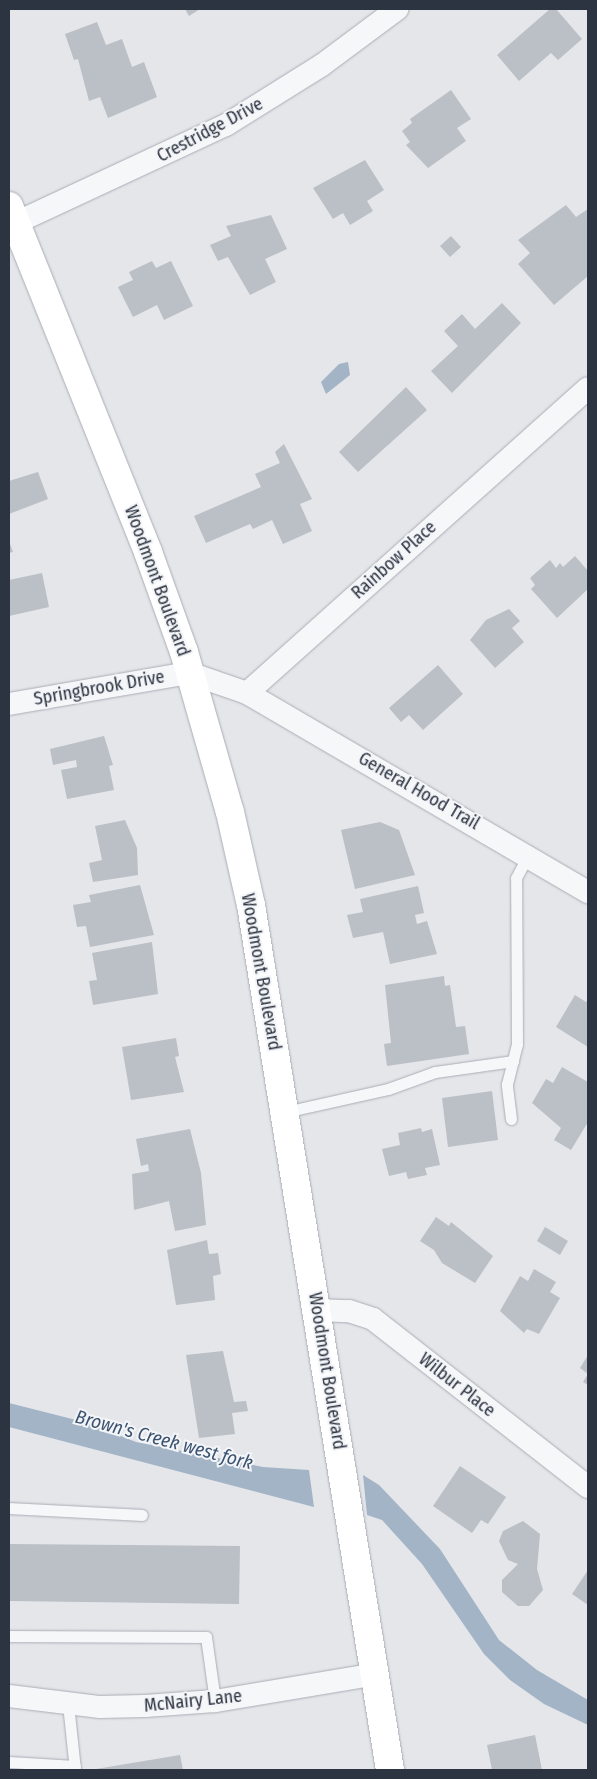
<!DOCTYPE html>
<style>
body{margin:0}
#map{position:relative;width:597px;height:1779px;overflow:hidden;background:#e4e6ea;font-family:"Fira Sans Condensed",sans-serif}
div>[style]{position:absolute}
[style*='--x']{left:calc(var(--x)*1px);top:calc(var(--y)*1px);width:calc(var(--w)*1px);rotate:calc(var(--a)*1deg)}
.water>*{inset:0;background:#a3b4c6}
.building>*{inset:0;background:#bbbfc6}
.roads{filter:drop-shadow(0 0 1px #a9adb4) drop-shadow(0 0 1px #a9adb4)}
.service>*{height:11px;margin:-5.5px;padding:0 5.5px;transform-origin:5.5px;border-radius:5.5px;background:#f6f7f9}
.minor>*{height:22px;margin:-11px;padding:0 11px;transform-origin:11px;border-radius:11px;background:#f6f7f9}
.primary>*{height:28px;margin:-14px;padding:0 14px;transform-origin:14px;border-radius:14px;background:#fff}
span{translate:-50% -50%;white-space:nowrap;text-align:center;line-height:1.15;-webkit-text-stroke:4px #f3f5f8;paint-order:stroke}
.street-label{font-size:18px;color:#2d3441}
.water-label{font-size:19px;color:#3b5370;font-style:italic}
.frame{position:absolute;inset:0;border:10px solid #2d3441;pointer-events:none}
</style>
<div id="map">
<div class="water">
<i style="clip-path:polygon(348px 362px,350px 375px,326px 394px,321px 382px,339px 364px)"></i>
<i style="clip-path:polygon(9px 1403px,88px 1423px,136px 1442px,263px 1467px,309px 1470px,314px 1507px,9px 1427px)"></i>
<i style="clip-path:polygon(363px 1475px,379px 1485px,440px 1549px,499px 1640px,537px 1670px,588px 1700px,588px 1725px,544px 1704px,510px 1680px,484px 1654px,422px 1564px,382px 1520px,367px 1515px)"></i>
</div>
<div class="building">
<i style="clip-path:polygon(185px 9px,200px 9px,189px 16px)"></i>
<i style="clip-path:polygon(550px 9px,556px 9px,582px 39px,558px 60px,551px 53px,519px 81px,497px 55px)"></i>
<i style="clip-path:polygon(97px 22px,106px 45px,122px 39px,132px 67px,144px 62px,157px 97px,108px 118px,100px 97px,89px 101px,78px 59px,74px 60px,65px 34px)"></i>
<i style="clip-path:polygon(451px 90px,471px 119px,457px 128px,466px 141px,428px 168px,406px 145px,410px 142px,402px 131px,412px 123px,410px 119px)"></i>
<i style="clip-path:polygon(365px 160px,384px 190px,367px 201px,373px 211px,350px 225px,343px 213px,333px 219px,313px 188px)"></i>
<i style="clip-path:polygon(566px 205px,576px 217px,588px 209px,588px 276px,554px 305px,518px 264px,530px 253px,518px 240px)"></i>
<i style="clip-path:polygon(271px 215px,287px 249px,265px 259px,276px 282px,250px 295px,228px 257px,218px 261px,210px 245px,231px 236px,226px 226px)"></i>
<i style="clip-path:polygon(451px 236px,461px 247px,450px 257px,440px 246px)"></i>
<i style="clip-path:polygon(152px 261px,156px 268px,171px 261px,193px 306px,164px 320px,157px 305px,133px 317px,118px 287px,133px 280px,129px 272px)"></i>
<i style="clip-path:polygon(502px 303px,521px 323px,452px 393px,431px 371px,458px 346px,444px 331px,462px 314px,475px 329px)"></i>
<i style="clip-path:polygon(406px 387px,427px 410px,358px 472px,339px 452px)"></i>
<i style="clip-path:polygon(284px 444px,312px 499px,300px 504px,312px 531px,283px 544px,272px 520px,253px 529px,250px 524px,206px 543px,194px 516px,261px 487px,255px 474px,280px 463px,275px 452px)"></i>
<i style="clip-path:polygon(38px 472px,48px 499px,9px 514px,9px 481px)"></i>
<i style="clip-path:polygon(9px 541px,13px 552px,9px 553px)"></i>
<i style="clip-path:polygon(575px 556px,588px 571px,588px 589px,557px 618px,531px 589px,535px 585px,530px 578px,550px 560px,556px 568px,560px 563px,563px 567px)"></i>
<i style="clip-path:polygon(42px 573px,49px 607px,9px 616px,9px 580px)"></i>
<i style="clip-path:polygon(509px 609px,520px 621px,512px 628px,524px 642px,495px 668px,470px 640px,486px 620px)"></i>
<i style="clip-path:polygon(438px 665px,463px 694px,423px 730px,409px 715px,401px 722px,389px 708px)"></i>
<i style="clip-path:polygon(104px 736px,113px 765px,109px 766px,114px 790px,67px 799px,61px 770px,77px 767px,76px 760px,53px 765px,50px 749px)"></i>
<i style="clip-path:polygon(125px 820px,137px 848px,138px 875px,93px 882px,89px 863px,102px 860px,95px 826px)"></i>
<i style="clip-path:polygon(380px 822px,399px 830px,415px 875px,355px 889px,341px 830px)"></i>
<i style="clip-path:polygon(140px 885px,154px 935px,90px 947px,86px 926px,77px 927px,73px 905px,91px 902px,89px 895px)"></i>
<i style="clip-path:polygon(418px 886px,424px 913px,415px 915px,417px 924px,427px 921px,437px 954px,390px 964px,383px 932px,353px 938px,347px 915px,363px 912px,360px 899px)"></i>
<i style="clip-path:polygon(152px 942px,158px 994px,93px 1005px,89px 981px,97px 980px,92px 953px)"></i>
<i style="clip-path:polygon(444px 976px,445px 986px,450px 985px,456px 1027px,465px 1026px,469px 1054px,387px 1066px,384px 1044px,391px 1043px,385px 985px)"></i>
<i style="clip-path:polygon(575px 995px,586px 1002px,588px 999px,588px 1047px,556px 1027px)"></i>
<i style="clip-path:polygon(176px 1038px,179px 1056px,175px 1057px,184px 1092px,131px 1100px,122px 1047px)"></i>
<i style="clip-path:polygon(562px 1067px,588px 1082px,588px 1122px,571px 1150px,554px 1140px,561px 1128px,532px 1103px,546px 1079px,553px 1083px)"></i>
<i style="clip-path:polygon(492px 1091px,498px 1140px,448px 1147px,442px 1098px)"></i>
<i style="clip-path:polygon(421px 1128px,422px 1132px,432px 1129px,440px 1165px,425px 1168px,427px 1175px,408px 1179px,406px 1172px,389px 1176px,382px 1149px,400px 1145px,398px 1133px)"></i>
<i style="clip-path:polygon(190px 1129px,201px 1173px,206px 1225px,175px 1231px,169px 1201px,134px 1210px,132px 1174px,149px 1171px,148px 1164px,141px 1166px,136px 1139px)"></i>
<i style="clip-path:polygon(436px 1217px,449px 1226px,451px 1222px,493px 1256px,475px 1283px,442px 1263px,434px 1250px,420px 1241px)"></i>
<i style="clip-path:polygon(545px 1227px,568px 1241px,560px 1255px,537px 1241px)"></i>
<i style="clip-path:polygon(207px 1240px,209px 1254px,218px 1253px,221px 1274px,213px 1276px,215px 1300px,176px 1305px,167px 1250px)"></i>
<i style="clip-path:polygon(534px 1269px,556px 1282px,550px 1292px,560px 1298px,539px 1334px,527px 1329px,524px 1333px,500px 1311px,520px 1276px,528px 1281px)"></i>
<i style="clip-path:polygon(223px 1351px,234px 1402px,246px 1401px,248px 1411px,232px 1413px,235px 1434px,199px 1438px,186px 1355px)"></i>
<i style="clip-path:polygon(588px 1355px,588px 1374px,580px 1368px)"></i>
<i style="clip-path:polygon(588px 1374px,588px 1385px,583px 1382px)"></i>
<i style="clip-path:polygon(460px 1466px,506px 1497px,488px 1524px,481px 1520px,472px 1533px,433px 1506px)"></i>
<i style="clip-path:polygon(523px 1521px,540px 1534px,537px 1569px,543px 1590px,529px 1606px,518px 1606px,502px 1592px,502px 1580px,518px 1564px,508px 1560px,499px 1541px,503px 1531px)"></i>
<i style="clip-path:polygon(9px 1544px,240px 1546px,239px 1604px,9px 1601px)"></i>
<i style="clip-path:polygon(588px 1570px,588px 1605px,572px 1594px)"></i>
<i style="clip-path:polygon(535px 1735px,542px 1770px,492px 1770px,487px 1745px)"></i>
<i style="clip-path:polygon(180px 1755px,183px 1770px,96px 1770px,96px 1769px)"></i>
</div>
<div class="roads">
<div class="service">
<i style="--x:285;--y:1112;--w:106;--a:-12.6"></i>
<i style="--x:388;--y:1089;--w:50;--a:-19.9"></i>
<i style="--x:435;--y:1072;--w:79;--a:-8"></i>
<i style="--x:511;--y:1119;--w:35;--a:-97"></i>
<i style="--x:507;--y:1084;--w:41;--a:-76"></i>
<i style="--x:517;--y:1044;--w:166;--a:-90.3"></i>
<i style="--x:516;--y:878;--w:27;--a:-62"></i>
<i style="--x:9;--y:1508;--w:133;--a:3"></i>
<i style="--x:9;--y:1636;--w:197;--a:0.3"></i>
<i style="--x:206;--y:1637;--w:65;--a:82"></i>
<i style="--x:68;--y:1704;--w:66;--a:83.9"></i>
<i style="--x:9;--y:1762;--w:66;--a:3.5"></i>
</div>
<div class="minor">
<i style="--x:9;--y:226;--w:239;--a:-25"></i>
<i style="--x:226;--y:125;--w:113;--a:-32"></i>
<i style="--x:322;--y:65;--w:94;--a:-36.7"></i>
<i style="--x:247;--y:693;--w:395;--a:30.3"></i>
<i style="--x:9;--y:704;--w:183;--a:-9.8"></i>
<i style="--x:189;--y:673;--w:61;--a:19"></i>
<i style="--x:247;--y:693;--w:457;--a:-41.8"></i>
<i style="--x:316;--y:1310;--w:33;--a:2"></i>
<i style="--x:349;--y:1311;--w:25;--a:18"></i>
<i style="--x:373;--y:1319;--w:273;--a:38"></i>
<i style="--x:9;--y:1696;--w:92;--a:6.9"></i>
<i style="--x:100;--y:1707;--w:45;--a:-1.3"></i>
<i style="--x:145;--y:1706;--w:70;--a:-4.1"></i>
<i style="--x:215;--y:1701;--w:163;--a:-9.5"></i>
</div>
<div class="primary">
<i style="--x:9;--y:206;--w:373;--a:68.1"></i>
<i style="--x:148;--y:552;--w:106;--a:70.2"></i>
<i style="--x:184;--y:652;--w:166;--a:74"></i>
<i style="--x:230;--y:812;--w:95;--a:77.3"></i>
<i style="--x:251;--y:905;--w:876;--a:80.87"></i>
</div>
</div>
<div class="street-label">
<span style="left:210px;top:130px;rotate:-28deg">Crestridge Drive</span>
<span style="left:394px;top:560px;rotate:-42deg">Rainbow Place</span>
<span style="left:157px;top:581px;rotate:70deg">Woodmont Boulevard</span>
<span style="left:99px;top:688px;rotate:-10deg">Springbrook Drive</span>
<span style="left:419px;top:791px;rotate:30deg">General Hood Trail</span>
<span style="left:261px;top:972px;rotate:80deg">Woodmont Boulevard</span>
<span style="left:327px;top:1371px;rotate:81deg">Woodmont Boulevard</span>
<span style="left:457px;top:1385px;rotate:38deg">Wilbur Place</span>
<span style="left:193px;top:1701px;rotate:-6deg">McNairy Lane</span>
</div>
<div class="water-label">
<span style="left:164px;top:1440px;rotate:15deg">Brown's Creek west fork</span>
</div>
<div class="frame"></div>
</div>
